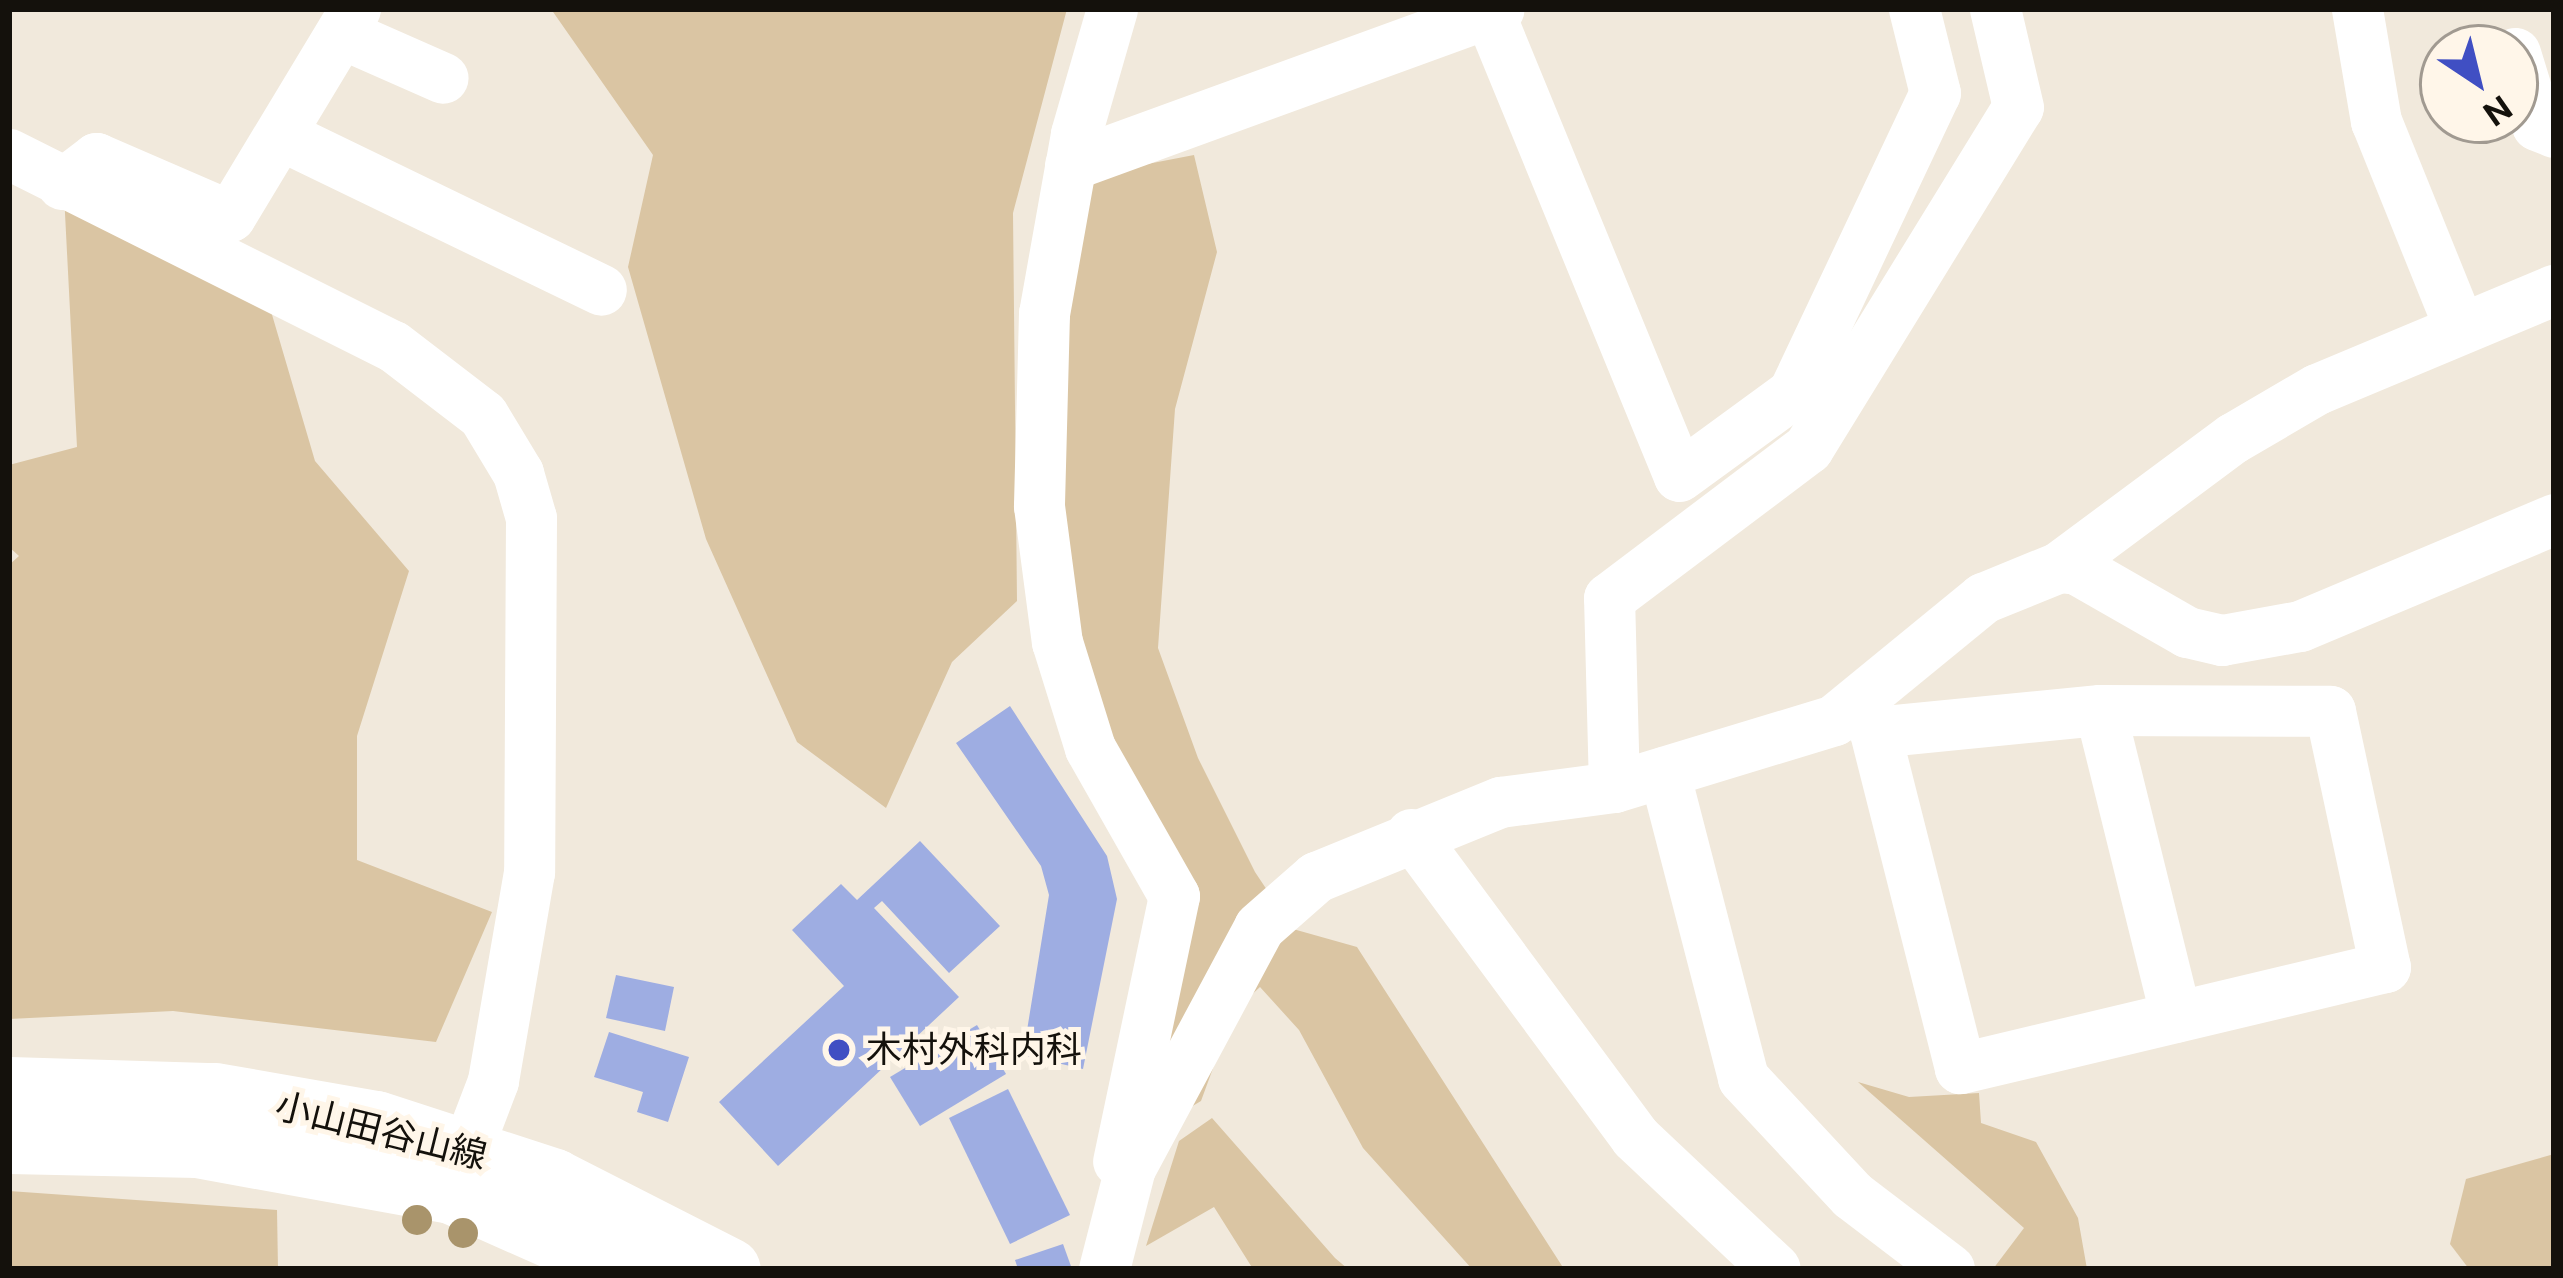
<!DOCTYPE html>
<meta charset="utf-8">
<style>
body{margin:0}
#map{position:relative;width:2563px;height:1278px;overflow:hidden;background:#f1e9dc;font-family:"Public Sans","Noto Sans JP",sans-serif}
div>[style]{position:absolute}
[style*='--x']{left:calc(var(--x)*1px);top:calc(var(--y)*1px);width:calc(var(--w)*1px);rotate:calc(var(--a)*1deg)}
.green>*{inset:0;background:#dac5a3}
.building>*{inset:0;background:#9eade2}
.minor>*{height:51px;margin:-25.5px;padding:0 25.5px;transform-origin:25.5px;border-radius:25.5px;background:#fff}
.major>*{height:63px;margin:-31.5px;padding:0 31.5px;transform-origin:31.5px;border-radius:31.5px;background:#fff}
.trees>*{width:30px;height:30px;margin:-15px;border-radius:50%;background:#a9946b}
.dots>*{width:33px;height:33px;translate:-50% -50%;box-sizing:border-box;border:6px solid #fff6e9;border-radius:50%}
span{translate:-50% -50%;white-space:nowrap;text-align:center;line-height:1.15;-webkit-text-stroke:10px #fff6e9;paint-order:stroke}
.poi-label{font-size:36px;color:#14110c}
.left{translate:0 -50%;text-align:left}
.street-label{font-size:36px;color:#14110c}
.frame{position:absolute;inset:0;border:12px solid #14110c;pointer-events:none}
.north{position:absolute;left:2419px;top:24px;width:120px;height:120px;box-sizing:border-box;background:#fff6e9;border:3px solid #a19a91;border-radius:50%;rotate:145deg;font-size:33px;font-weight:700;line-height:48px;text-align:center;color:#14110c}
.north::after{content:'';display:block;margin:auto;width:42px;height:54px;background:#404fc3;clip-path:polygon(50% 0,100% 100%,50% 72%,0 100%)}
</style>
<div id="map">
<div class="green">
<i style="clip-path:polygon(551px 9px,1067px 9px,1013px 213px,1017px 601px,952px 662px,886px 808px,797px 742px,706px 539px,628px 267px,653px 155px)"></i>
<i style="clip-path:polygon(1194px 155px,1217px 252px,1175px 409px,1158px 648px,1198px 758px,1255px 872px,1293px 929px,1357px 947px,1564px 1269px,1472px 1269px,1363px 1148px,1299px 1030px,1260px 987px,1234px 1011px,1201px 1101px,1142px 1136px,1191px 883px,1043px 675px,1080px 177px)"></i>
<i style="clip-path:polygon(64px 194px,268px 301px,315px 461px,409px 571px,357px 736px,357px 860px,492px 912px,436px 1042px,173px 1011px,9px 1019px,9px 565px,19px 556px,9px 547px,9px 465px,77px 447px)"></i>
<i style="clip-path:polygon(1858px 1082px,1909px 1097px,1979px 1093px,1981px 1123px,2036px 1142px,2078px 1218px,2087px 1269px,1993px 1269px,2024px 1228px)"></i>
<i style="clip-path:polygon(1212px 1118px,1335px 1258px,1348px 1269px,1253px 1269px,1214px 1207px,1146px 1246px,1179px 1141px)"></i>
<i style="clip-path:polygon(2554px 1154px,2554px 1269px,2469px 1269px,2450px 1244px,2466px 1179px)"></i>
<i style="clip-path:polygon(9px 1191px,277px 1210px,278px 1269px,9px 1269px)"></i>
</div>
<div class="building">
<i style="clip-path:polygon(1010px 706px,1107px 856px,1117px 899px,1083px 1069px,1023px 1055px,1049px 895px,1041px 866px,956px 743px)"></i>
<i style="clip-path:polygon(920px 841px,1000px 926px,949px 973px,882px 901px,874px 908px,959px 997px,778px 1166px,719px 1102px,844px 986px,792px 930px,841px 884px,857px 900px)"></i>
<i style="clip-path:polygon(616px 975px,674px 987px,665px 1031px,606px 1018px)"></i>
<i style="clip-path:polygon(977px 1025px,1006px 1074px,920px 1126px,890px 1077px)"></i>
<i style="clip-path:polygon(609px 1032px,689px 1057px,668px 1122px,637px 1112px,643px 1092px,594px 1077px)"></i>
<i style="clip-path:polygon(1008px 1089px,1070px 1215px,1010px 1244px,949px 1118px)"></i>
<i style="clip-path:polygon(1063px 1244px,1072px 1269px,1018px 1269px,1015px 1260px)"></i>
</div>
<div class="minor">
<i style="--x:1112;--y:9;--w:130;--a:106.1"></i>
<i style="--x:1076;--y:134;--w:182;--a:100.1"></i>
<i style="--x:1044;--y:313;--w:193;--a:91.5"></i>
<i style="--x:1039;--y:506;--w:137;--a:82.5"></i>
<i style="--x:1057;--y:642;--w:111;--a:72.7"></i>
<i style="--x:1090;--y:748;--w:170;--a:60.4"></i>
<i style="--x:1174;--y:896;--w:271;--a:101.9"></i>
<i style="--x:2357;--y:9;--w:114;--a:80.4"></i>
<i style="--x:2376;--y:121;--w:221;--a:68"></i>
<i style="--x:1489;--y:13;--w:500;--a:67.69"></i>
<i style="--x:1679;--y:476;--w:141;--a:-36.1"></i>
<i style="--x:1793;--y:393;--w:332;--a:-64.7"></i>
<i style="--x:1935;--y:93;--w:87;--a:-104"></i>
<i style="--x:341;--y:33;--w:111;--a:23.8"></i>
<i style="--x:2515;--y:53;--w:75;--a:73"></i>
<i style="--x:2537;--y:125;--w:18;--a:22"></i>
<i style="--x:283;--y:136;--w:353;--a:25.8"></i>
<i style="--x:9;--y:154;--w:429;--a:26.6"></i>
<i style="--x:393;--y:346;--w:113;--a:37.5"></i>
<i style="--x:483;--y:415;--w:68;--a:58.9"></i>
<i style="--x:518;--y:473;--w:47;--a:73.9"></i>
<i style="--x:531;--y:518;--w:354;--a:90.3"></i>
<i style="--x:529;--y:872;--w:212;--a:99.8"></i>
<i style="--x:493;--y:1081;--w:112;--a:110.9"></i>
<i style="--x:1070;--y:165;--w:456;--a:-20"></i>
<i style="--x:62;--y:184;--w:43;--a:-37.4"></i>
<i style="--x:96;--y:158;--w:146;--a:23.4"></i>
<i style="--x:230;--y:216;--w:242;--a:-58.9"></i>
<i style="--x:2059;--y:567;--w:18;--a:6"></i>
<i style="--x:2077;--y:569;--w:127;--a:29.8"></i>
<i style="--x:2187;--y:632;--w:36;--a:13"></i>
<i style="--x:2222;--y:640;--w:79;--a:-10.2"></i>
<i style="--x:2300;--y:626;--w:276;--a:-22.8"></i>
<i style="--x:2100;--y:710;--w:230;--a:0.2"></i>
<i style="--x:2330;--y:711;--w:262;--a:77.9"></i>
<i style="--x:2385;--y:967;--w:437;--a:166.6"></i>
<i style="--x:1960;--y:1068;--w:347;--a:-104.2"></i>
<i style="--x:1875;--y:732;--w:226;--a:-5.6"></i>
<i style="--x:2100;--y:710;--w:316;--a:76.1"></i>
<i style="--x:1664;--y:772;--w:316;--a:75.5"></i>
<i style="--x:1743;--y:1078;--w:160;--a:47"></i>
<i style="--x:1852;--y:1195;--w:122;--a:37.3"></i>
<i style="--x:1614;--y:787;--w:189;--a:-91.5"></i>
<i style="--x:1609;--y:598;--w:249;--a:-37"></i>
<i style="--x:1808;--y:448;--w:400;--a:-58.4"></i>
<i style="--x:2018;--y:107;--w:101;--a:-103.2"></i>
<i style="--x:1411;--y:834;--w:377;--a:53.5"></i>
<i style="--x:1635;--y:1137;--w:192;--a:43.3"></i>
<i style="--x:1104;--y:1269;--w:104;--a:-75.6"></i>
<i style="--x:1130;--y:1168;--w:273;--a:-61.8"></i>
<i style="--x:1259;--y:927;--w:76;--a:-41.3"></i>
<i style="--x:1316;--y:877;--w:199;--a:-22.2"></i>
<i style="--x:1500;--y:802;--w:115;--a:-7.5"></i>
<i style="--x:1614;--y:787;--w:230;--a:-16.9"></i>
<i style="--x:1834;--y:720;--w:193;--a:-39.3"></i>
<i style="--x:1983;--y:598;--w:82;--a:-22.2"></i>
<i style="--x:2059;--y:567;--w:217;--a:-36.6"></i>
<i style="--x:2233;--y:438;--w:97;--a:-30.3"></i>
<i style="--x:2317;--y:389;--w:257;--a:-22.7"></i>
</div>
<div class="major">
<i style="--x:9;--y:1088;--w:206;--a:1.7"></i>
<i style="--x:215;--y:1094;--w:163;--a:9.9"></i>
<i style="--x:376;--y:1122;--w:187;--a:18"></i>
<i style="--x:554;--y:1180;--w:196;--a:27"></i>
<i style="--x:9;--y:1142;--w:188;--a:1.2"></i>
<i style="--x:197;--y:1146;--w:258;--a:10.3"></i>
<i style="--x:451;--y:1192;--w:190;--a:23.9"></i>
</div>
<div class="trees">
<i style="left:417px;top:1220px"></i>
<i style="left:463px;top:1233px"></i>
</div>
<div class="dots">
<i style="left:839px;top:1050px;background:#404fc3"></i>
</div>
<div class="poi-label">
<span class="left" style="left:866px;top:1050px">木村外科内科</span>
</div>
<div class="street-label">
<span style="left:381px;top:1131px;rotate:14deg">小山田谷山線</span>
</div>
<div class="frame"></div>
<div class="north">N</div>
</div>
